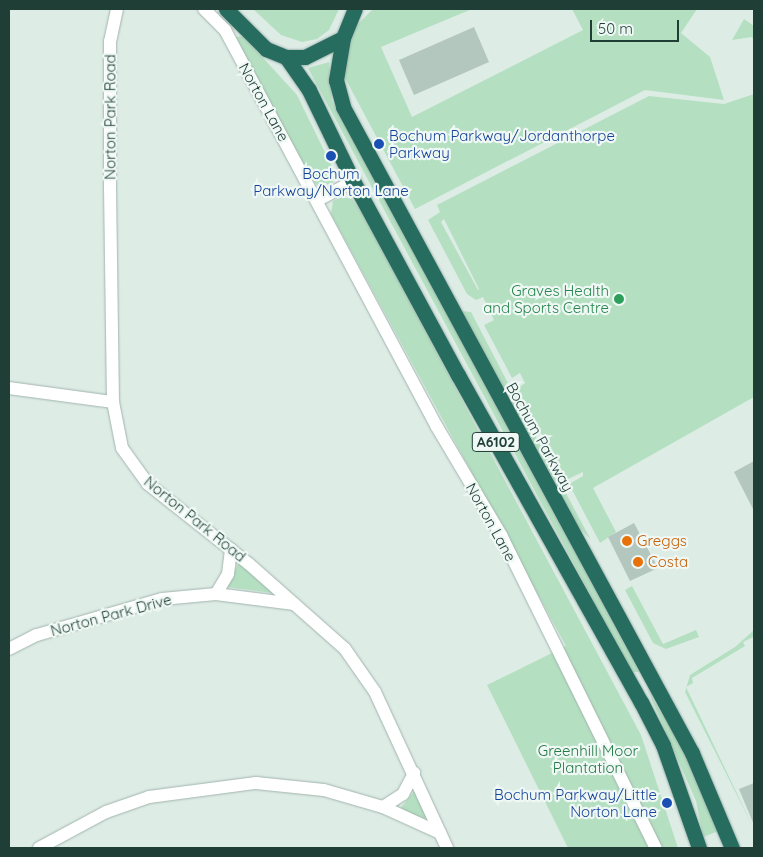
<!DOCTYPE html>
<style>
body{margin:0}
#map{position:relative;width:763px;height:857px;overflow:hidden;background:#deece6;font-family:Quicksand,sans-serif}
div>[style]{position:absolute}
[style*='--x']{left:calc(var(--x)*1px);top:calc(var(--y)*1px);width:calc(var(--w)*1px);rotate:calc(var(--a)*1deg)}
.green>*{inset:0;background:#b4e0c1}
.building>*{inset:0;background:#b3c7bf}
.roads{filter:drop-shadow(0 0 1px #a1b4ae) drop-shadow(0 0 1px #a1b4ae)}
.street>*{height:12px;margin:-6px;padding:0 6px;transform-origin:6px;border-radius:6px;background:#fff}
.highway>*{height:15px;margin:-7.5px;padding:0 7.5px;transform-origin:7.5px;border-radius:7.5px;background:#266d60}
.dots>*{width:14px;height:14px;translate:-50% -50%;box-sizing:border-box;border:2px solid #eff8f4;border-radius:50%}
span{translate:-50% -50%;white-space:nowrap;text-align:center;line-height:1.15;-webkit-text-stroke:4.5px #eff8f4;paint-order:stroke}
.shield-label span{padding:1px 4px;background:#eff8f4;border:1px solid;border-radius:4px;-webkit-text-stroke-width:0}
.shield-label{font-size:14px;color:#1e3e36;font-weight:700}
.street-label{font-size:15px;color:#1e3e36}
.transit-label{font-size:15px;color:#164399}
.left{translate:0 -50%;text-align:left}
.right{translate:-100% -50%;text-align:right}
.leisure-label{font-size:15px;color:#27864d}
.food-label{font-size:15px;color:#c56008}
.park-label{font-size:15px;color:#237946}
.frame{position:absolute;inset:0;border:10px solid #1e3e36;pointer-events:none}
.scale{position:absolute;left:590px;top:20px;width:89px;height:22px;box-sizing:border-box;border:2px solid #1e3e36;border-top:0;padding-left:6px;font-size:15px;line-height:18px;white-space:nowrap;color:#1e3e36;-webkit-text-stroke:4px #eff8f4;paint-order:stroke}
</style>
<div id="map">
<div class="green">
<i style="clip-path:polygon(253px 9px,339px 9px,329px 30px,317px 39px,302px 42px,281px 35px)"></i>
<i style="clip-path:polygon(373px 9px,472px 9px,381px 47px,412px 117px,583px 30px,572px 9px,697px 9px,681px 33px,710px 57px,724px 100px,645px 90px,415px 209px,345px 78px,345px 53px,356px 26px)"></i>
<i style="clip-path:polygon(744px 19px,754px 26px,754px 41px,752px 37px,732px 40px)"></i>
<i style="clip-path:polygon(243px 36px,297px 95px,335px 173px,332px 184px,317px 185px,306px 171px,236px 37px)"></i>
<i style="clip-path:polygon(329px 62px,332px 101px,639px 672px,632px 672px,308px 68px)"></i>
<i style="clip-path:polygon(evenodd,754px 94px,754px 397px,593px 488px,616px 532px,600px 543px,569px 484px,583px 476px,583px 472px,566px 480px,517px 389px,525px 383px,520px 373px,512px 378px,484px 325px,494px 320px,483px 297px,476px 300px,467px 294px,428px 220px,440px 212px,437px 205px,649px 96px,724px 104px,754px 94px,444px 219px,479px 289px,478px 290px,441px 222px,444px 219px)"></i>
<i style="clip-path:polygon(342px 197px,352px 199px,363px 215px,641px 735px,678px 848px,568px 848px,487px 685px,566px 646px,331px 214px,333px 201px)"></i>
<i style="clip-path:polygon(462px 311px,471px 312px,508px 383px,503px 389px)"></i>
<i style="clip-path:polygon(513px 394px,591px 540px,574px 522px,511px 408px)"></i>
<i style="clip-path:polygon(239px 562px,273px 593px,227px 587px)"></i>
<i style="clip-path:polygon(632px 586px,663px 644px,696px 630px,699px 637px,666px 649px,653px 643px,625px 590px)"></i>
<i style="clip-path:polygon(754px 630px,753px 637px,743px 642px,745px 646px,692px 678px,693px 683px,686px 687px,754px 829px,685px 692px,690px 675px,735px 647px)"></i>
<i style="clip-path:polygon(647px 689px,686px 755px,719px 831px,703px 837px,696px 801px)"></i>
<i style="clip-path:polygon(416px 789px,428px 814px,423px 820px,399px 810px)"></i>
</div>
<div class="building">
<i style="clip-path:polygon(474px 27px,489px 62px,414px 95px,399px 60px)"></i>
<i style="clip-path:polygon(754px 461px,754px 511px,734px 472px)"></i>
<i style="clip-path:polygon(634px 523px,658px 568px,630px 581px,608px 537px)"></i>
<i style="clip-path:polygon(754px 783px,754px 825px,739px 789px)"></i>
</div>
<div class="roads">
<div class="street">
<i style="--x:117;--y:9;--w:33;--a:102"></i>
<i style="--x:110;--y:41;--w:147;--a:90"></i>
<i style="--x:110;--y:188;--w:214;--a:89.2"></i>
<i style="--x:113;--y:402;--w:47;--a:78.9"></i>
<i style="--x:122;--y:448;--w:44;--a:54.2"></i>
<i style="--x:148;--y:484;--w:129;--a:38.4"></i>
<i style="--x:249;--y:564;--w:128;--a:41.5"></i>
<i style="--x:345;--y:649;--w:52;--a:55.1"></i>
<i style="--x:375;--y:692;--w:172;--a:65.2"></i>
<i style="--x:204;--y:9;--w:30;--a:45"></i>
<i style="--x:225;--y:30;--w:450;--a:61.9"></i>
<i style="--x:437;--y:427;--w:126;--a:59.3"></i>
<i style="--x:501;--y:535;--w:349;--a:63.7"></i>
<i style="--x:318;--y:200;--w:40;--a:-28"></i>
<i style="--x:9;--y:388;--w:105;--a:7.7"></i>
<i style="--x:216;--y:594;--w:23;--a:-59"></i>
<i style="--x:228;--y:574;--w:25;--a:-83"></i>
<i style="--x:9;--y:649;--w:31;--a:-27"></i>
<i style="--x:37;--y:635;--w:130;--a:-16.1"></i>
<i style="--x:162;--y:599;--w:54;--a:-5.3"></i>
<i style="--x:216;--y:594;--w:79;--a:7.3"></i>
<i style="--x:383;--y:807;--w:24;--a:-33"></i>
<i style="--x:403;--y:794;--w:24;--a:-62"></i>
<i style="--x:39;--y:848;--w:76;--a:-28.2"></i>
<i style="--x:106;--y:812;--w:46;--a:-19.2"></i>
<i style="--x:149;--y:797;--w:108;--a:-7.5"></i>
<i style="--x:256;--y:783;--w:68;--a:5.9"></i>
<i style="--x:324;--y:790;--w:61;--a:16.1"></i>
<i style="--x:383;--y:807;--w:63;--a:24.5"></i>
</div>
<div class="highway">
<i style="--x:226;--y:9;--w:57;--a:45"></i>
<i style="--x:266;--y:49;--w:22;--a:22"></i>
<i style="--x:286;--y:57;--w:19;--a:0"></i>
<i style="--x:305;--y:57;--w:42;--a:-26.6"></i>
<i style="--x:343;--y:38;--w:31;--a:-68"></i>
<i style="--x:343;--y:38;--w:43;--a:99.5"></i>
<i style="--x:336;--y:80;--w:28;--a:75"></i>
<i style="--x:343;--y:107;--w:734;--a:61.62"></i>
<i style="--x:692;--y:753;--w:103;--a:67.2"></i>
<i style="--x:286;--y:57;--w:40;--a:55.1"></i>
<i style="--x:309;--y:90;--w:101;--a:64.2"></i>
<i style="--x:353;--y:181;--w:221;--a:61.6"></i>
<i style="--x:458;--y:375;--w:375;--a:60.8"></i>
<i style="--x:641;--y:702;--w:48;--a:62.9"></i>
<i style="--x:663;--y:745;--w:109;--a:70.7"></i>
</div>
</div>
<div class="dots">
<i style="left:379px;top:144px;background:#1a4fb4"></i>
<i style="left:331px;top:156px;background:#1a4fb4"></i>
<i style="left:619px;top:299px;background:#2e9e5b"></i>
<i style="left:627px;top:541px;background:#e8710a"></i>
<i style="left:638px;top:562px;background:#e8710a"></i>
<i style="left:667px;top:803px;background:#1a4fb4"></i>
</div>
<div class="shield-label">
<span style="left:496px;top:442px">A6102</span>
</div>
<div class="street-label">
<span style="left:264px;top:102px;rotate:61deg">Norton Lane</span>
<span style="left:110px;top:117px;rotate:-90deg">Norton Park Road</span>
<span style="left:540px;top:437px;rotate:61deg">Bochum Parkway</span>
<span style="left:195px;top:519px;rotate:39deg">Norton Park Road</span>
<span style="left:491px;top:522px;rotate:61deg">Norton Lane</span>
<span style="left:111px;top:615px;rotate:-15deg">Norton Park Drive</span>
</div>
<div class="transit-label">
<span class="left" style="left:389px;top:144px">Bochum Parkway/Jordanthorpe<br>Parkway</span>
<span style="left:331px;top:182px">Bochum<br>Parkway/Norton Lane</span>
<span class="right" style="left:657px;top:803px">Bochum Parkway/Little<br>Norton Lane</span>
</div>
<div class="leisure-label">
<span class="right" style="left:609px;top:299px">Graves Health<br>and Sports Centre</span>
</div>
<div class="food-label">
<span class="left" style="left:637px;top:541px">Greggs</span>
<span class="left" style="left:648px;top:562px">Costa</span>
</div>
<div class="park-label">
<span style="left:588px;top:759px">Greenhill Moor<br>Plantation</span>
</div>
<div class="frame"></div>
<div class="scale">50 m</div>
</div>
